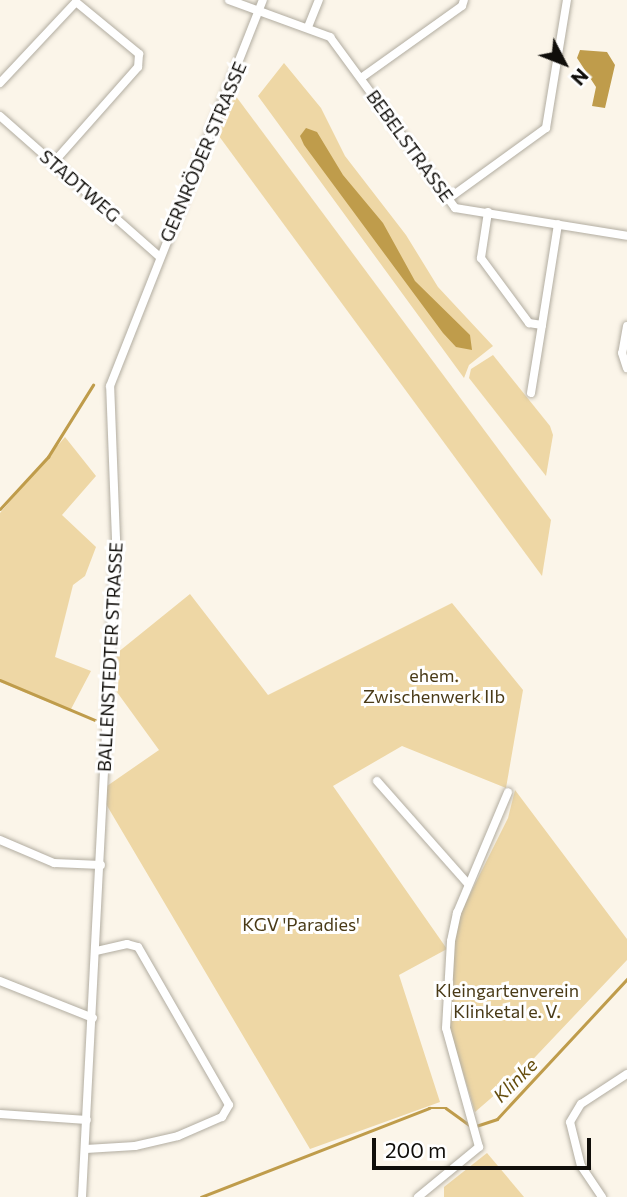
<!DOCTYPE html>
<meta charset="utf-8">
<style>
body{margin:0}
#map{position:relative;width:627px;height:1197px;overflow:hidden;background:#fbf5e9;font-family:Commissioner,sans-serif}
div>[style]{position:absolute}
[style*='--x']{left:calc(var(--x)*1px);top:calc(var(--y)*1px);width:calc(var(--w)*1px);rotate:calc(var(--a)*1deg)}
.green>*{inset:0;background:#eed7a5}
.water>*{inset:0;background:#bf9c4b}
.stream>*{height:2.5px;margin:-1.25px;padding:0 1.25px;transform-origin:1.25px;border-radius:1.25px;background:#bf9c4b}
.roads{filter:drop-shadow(0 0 2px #b2ada1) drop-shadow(0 0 2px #b2ada1)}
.street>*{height:8px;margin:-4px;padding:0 4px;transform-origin:4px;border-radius:4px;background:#fff}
span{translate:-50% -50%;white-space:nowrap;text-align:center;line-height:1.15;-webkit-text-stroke:6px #fff;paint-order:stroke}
.street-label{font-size:18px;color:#100e0a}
.park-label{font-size:18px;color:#493a17}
.water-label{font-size:19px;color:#664e0f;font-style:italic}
.north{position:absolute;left:529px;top:28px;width:70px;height:70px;-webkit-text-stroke:5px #fff;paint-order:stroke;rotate:132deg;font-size:19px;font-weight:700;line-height:28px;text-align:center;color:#100e0a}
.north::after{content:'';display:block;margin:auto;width:24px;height:32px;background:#100e0a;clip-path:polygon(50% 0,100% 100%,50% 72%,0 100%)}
.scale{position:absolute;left:372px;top:1138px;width:219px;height:32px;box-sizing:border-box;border:4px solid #100e0a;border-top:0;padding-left:9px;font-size:21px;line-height:24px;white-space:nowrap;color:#100e0a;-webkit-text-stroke:5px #fff;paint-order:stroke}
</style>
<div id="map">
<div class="green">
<i style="clip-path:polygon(284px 63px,321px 108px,345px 156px,406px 235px,438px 287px,493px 346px,469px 365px,464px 378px,258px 96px)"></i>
<i style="clip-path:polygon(232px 91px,551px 520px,542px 576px,216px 132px)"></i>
<i style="clip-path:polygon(493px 355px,550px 426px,553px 435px,546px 476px,469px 378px,471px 369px)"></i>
<i style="clip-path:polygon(65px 437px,96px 476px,62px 515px,96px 547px,85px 576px,73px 585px,55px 657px,91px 671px,70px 711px,0 682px,0 513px)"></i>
<i style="clip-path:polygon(190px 594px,268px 695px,452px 603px,523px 690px,506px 788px,402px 746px,333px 786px,447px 949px,399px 975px,440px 1102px,310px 1149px,106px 804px,107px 786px,159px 750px,114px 688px,117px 653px)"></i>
<i style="clip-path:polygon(515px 790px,627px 939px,627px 960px,520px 1073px,475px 1112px,450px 1030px,454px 943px,461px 912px,508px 818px)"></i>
<i style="clip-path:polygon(487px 1153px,524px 1197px,444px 1197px,444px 1187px)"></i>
</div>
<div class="water">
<i style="clip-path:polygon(580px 50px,607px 52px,615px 65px,605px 108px,592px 106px,596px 87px,577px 58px)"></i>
<i style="clip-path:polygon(306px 128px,317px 132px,343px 175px,383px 223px,415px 281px,470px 335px,472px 350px,456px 347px,443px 333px,304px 145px,300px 136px)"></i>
</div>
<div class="stream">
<i style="--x:0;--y:509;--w:71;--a:-47.3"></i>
<i style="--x:48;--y:457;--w:85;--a:-58"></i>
<i style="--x:0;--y:680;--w:103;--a:22.8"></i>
<i style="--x:476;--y:1126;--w:22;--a:-18"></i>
<i style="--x:497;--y:1119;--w:191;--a:-47.1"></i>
<i style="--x:201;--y:1197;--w:245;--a:-21.3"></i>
<i style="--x:429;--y:1108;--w:17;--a:0"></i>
<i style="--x:446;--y:1108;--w:29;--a:36"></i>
</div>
<div class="roads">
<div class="street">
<i style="--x:229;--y:0;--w:108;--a:20.1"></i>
<i style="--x:330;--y:37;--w:212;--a:53.8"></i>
<i style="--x:455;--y:208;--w:174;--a:9.2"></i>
<i style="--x:308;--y:27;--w:29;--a:-68"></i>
<i style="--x:361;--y:78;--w:124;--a:-35.5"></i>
<i style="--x:462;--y:6;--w:6;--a:-72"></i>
<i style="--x:0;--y:83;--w:111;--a:-46.8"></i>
<i style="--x:76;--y:2;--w:82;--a:39.5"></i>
<i style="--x:139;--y:54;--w:13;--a:94"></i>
<i style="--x:138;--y:67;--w:128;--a:131.5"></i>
<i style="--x:0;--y:116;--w:212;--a:41.4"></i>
<i style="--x:448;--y:199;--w:121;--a:-35.9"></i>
<i style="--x:546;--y:128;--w:130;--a:-80.7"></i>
<i style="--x:488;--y:212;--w:47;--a:98.7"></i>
<i style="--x:481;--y:258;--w:81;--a:53.6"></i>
<i style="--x:529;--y:323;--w:13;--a:9"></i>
<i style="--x:542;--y:325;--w:102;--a:-81"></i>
<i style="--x:627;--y:326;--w:27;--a:100"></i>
<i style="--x:622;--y:353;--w:16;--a:72"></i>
<i style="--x:531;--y:393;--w:69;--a:-80.8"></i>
<i style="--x:377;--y:781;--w:137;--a:48.5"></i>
<i style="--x:0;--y:840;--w:59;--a:23.1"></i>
<i style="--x:54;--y:863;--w:47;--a:2.4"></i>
<i style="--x:0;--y:981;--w:100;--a:21.7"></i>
<i style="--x:0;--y:1114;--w:87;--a:3.9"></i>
<i style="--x:86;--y:1149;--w:49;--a:-3.5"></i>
<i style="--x:135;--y:1146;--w:44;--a:-13.1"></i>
<i style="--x:178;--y:1136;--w:48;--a:-23.4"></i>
<i style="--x:222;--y:1117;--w:14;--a:-60"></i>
<i style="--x:229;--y:1105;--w:182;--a:-119.9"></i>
<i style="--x:138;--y:947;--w:11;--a:-165"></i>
<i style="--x:127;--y:944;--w:31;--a:167"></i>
<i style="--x:82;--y:1197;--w:659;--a:-87.04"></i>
<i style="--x:116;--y:539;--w:153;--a:-92.2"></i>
<i style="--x:110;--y:386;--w:415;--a:-68.4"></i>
<i style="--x:418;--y:1197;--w:79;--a:-39.3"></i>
<i style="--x:479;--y:1147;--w:123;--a:-105.5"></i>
<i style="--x:446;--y:1028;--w:87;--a:-86.7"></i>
<i style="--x:451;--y:941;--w:29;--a:-78"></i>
<i style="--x:457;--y:913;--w:131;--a:-67.1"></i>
<i style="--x:602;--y:1197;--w:37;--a:-124"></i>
<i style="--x:581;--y:1166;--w:45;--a:-104"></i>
<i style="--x:570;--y:1122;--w:21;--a:-59"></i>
<i style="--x:581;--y:1104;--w:55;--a:-33.1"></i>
</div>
</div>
<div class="street-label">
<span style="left:410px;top:146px;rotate:54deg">BEBELSTRASSE</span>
<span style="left:203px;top:152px;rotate:-67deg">GERNRÖDER STRASSE</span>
<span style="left:80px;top:186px;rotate:41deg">STADTWEG</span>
<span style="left:110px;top:657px;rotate:-87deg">BALLENSTEDTER STRASSE</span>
</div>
<div class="park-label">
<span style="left:434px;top:686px">ehem.<br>Zwischenwerk IIb</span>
<span style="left:301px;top:924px">KGV 'Paradies'</span>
<span style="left:507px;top:1001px">Kleingartenverein<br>Klinketal e. V.</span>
</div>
<div class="water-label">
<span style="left:515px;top:1080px;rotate:-45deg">Klinke</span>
</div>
<div class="north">N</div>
<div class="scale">200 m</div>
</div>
